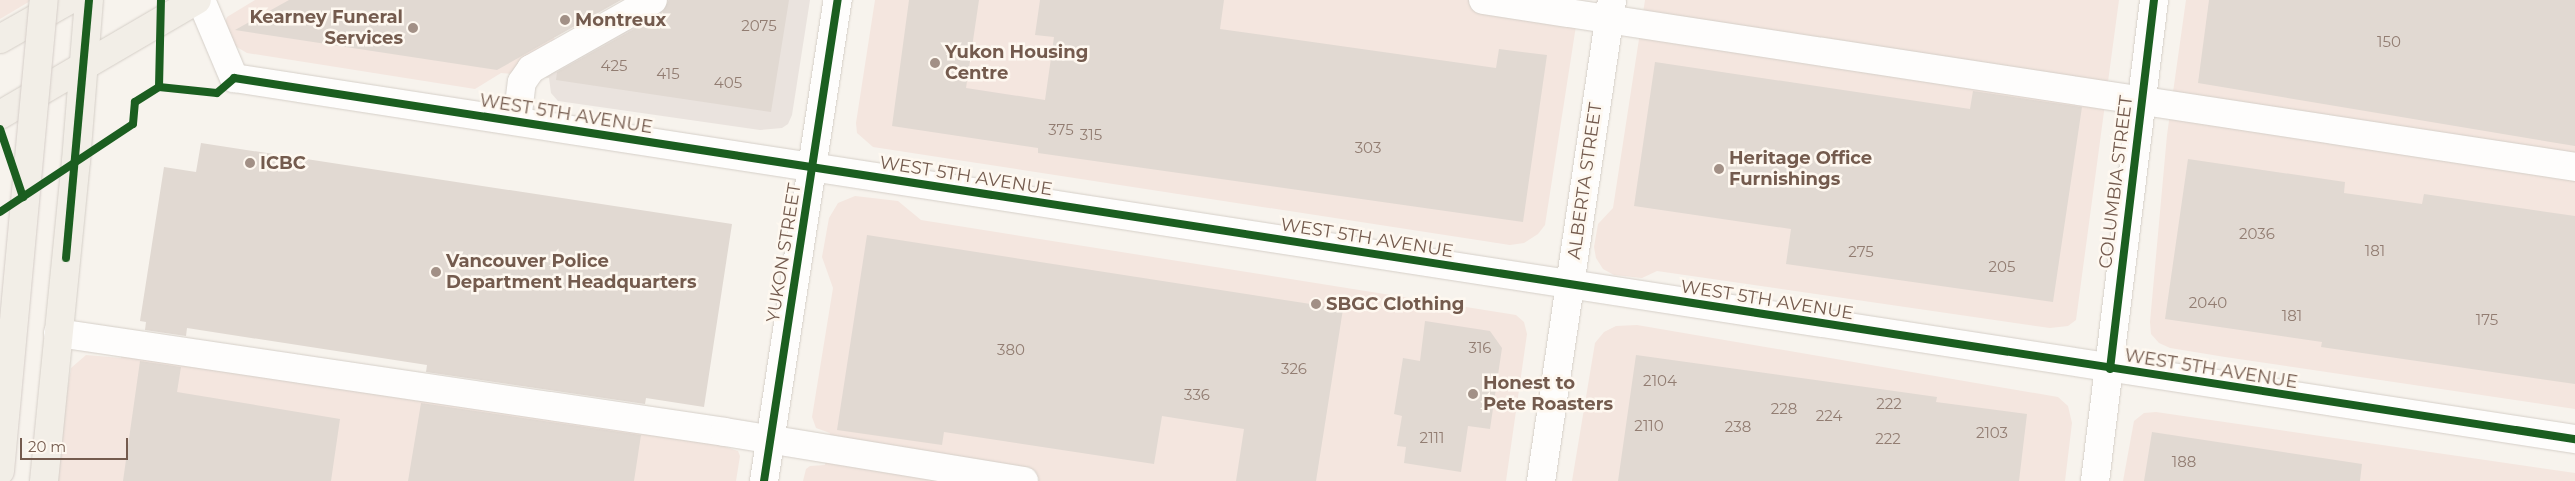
<!DOCTYPE html>
<style>
body{margin:0}
#map{position:relative;width:2575px;height:481px;overflow:hidden;background:#f7f3ed;font-family:Montserrat,sans-serif}
div>[style]{position:absolute}
[style*='--x']{left:calc(var(--x)*1px);top:calc(var(--y)*1px);width:calc(var(--w)*1px);rotate:calc(var(--a)*1deg)}
.commercial>*{inset:0;background:#f4e6df}
.industrial>*{inset:0;background:#eae3de}
.building>*{inset:0;background:#e1d9d2}
.roads{filter:drop-shadow(0 0 1px #d5cfc8) drop-shadow(0 0 1px #d5cfc8)}
.minor>*{height:28px;margin:-14px;padding:0 14px;transform-origin:14px;border-radius:14px;background:#fefdfc}
.major>*{height:28px;margin:-14px;padding:0 14px;transform-origin:14px;border-radius:14px;background:#f2eee7}
.bridges{filter:drop-shadow(0 0 1px #d5cdc8) drop-shadow(0 0 1px #d5cdc8)}
.major-bridge>*{height:28px;margin:-14px;padding:0 14px;transform-origin:14px;border-radius:14px;background:#f2eee7}
.cycleway>*{height:8px;margin:-4px;padding:0 4px;transform-origin:4px;border-radius:4px;background:#1b5e20}
.dots>*{width:14px;height:14px;translate:-50% -50%;box-sizing:border-box;border:2px solid #fef8f0;border-radius:50%}
span{translate:-50% -50%;white-space:nowrap;text-align:center;line-height:1.15;-webkit-text-stroke:5px #fef8f0;paint-order:stroke}
.number-label{font-size:15px;color:#927d72}
.number-label span{-webkit-text-stroke-width:0}
.poi-label{font-size:18px;color:#745b4e;font-weight:700}
.right{translate:-100% -50%;text-align:right}
.left{translate:0 -50%;text-align:left}
.street-label{font-size:18px;color:#745b4e}
.scale{position:absolute;left:20px;top:438px;width:108px;height:22px;box-sizing:border-box;border:2px solid #745b4e;border-top:0;padding-left:6px;font-size:15px;line-height:18px;white-space:nowrap;color:#745b4e;-webkit-text-stroke:4px #fef8f0;paint-order:stroke}
</style>
<div id="map">
<div class="commercial">
<i style="clip-path:polygon(0 0,32px 0,0 19px)"></i>
<i style="clip-path:polygon(255px 0,531px 0,563px 53px,525px 75px,501px 73px,475px 89px,247px 53px,235px 46px,224px 25px,227px 17px)"></i>
<i style="clip-path:polygon(875px 0,1580px 0,1545px 225px,1538px 234px,1524px 243px,1510px 245px,873px 147px,857px 133px,856px 123px)"></i>
<i style="clip-path:polygon(1645px 0,2119px 0,2076px 320px,2068px 326px,2050px 328px,1657px 271px,1642px 278px,1614px 275px,1603px 269px,1596px 258px,1594px 247px,1598px 224px,1613px 208px)"></i>
<i style="clip-path:polygon(2186px 0,2575px 0,2575px 409px,2225px 357px,2170px 348px,2159px 343px,2151px 334px,2150px 322px,2167px 135px)"></i>
<i style="clip-path:polygon(855px 196px,898px 201px,921px 220px,1516px 315px,1524px 322px,1527px 334px,1506px 481px,803px 481px,806px 469px,810px 466px,825px 465px,830px 433px,816px 428px,812px 417px,833px 288px,822px 257px,829px 218px,838px 203px)"></i>
<i style="clip-path:polygon(1637px 325px,2058px 397px,2068px 406px,2072px 423px,2065px 481px,1572px 481px,1595px 343px,1604px 332px,1616px 326px)"></i>
<i style="clip-path:polygon(123px 343px,725px 432px,723px 446px,738px 451px,740px 456px,736px 481px,52px 481px,71px 368px,86px 355px,121px 358px)"></i>
<i style="clip-path:polygon(2156px 412px,2575px 473px,2575px 481px,2123px 481px,2134px 421px,2144px 413px)"></i>
</div>
<div class="industrial">
<i style="clip-path:polygon(653px 0,810px 0,792px 115px,788px 124px,782px 128px,760px 130px,558px 101px,551px 93px,549px 78px,525px 75px)"></i>
</div>
<div class="building">
<i style="clip-path:polygon(289px 0,621px 0,497px 70px,235px 30px)"></i>
<i style="clip-path:polygon(669px 0,789px 0,771px 112px,556px 80px,557px 72px,661px 14px)"></i>
<i style="clip-path:polygon(909px 0,979px 0,966px 88px,1045px 100px,1054px 37px,1035px 35px,1040px 0,1224px 0,1220px 29px,1496px 68px,1499px 49px,1547px 55px,1523px 222px,1038px 153px,1038px 148px,892px 126px)"></i>
<i style="clip-path:polygon(2209px 0,2575px 0,2575px 146px,2198px 83px)"></i>
<i style="clip-path:polygon(1655px 62px,1970px 109px,1973px 91px,2082px 107px,2053px 302px,1786px 264px,1791px 229px,1634px 206px)"></i>
<i style="clip-path:polygon(201px 143px,732px 224px,704px 407px,646px 398px,645px 404px,426px 372px,427px 365px,187px 328px,186px 336px,145px 330px,146px 322px,140px 321px,164px 167px,196px 172px)"></i>
<i style="clip-path:polygon(2188px 159px,2345px 182px,2344px 193px,2422px 204px,2424px 194px,2575px 216px,2575px 384px,2321px 347px,2322px 342px,2165px 319px)"></i>
<i style="clip-path:polygon(867px 235px,1343px 309px,1316px 481px,1236px 481px,1244px 429px,1162px 416px,1154px 464px,944px 432px,942px 445px,837px 430px)"></i>
<i style="clip-path:polygon(1425px 321px,1490px 331px,1502px 348px,1490px 429px,1468px 426px,1461px 472px,1404px 463px,1406px 447px,1397px 446px,1402px 416px,1394px 414px,1403px 358px,1420px 361px)"></i>
<i style="clip-path:polygon(1636px 355px,1937px 397px,1936px 402px,2027px 414px,2019px 481px,1618px 481px)"></i>
<i style="clip-path:polygon(140px 361px,181px 367px,177px 392px,340px 419px,331px 481px,123px 481px)"></i>
<i style="clip-path:polygon(421px 403px,641px 435px,634px 481px,408px 481px)"></i>
<i style="clip-path:polygon(2152px 432px,2362px 464px,2360px 481px,2144px 481px)"></i>
</div>
<div class="roads">
<div class="minor">
<i style="--x:201;--y:0;--w:85;--a:67.1"></i>
<i style="--x:234;--y:78;--w:2369;--a:8.77"></i>
<i style="--x:1483;--y:0;--w:1105;--a:8.69"></i>
<i style="--x:517;--y:121;--w:39;--a:-83"></i>
<i style="--x:522;--y:82;--w:16;--a:-55"></i>
<i style="--x:531;--y:69;--w:140;--a:-29.5"></i>
<i style="--x:58;--y:333;--w:674;--a:8.44"></i>
<i style="--x:725;--y:432;--w:303;--a:9.3"></i>
<i style="--x:764;--y:481;--w:487;--a:-81.3"></i>
<i style="--x:1541;--y:481;--w:486;--a:-81.6"></i>
<i style="--x:2095;--y:481;--w:485;--a:-83"></i>
</div>
<div class="major">
<i style="--x:0;--y:39;--w:79;--a:-29.5"></i>
<i style="--x:0;--y:115;--w:228;--a:-30.3"></i>
<i style="--x:44;--y:481;--w:322;--a:-84.3"></i>
<i style="--x:76;--y:161;--w:162;--a:-85.4"></i>
</div>
</div>
<div class="bridges">
<div class="major-bridge">
<i style="--x:0;--y:471;--w:473;--a:-84.7"></i>
</div>
</div>
<div class="cycleway">
<i style="--x:159;--y:87;--w:58;--a:5.9"></i>
<i style="--x:217;--y:93;--w:23;--a:-41"></i>
<i style="--x:234;--y:78;--w:2369;--a:8.77"></i>
<i style="--x:159;--y:87;--w:87;--a:-88.7"></i>
<i style="--x:0;--y:129;--w:72;--a:71.3"></i>
<i style="--x:0;--y:212;--w:159;--a:-33.5"></i>
<i style="--x:133;--y:124;--w:22;--a:-85"></i>
<i style="--x:135;--y:102;--w:28;--a:-32"></i>
<i style="--x:66;--y:258;--w:259;--a:-84.9"></i>
<i style="--x:2110;--y:369;--w:372;--a:-83.2"></i>
<i style="--x:764;--y:481;--w:487;--a:-81.3"></i>
</div>
<div class="dots">
<i style="left:565px;top:20px;background:#a29086"></i>
<i style="left:413px;top:28px;background:#a29086"></i>
<i style="left:935px;top:63px;background:#a29086"></i>
<i style="left:250px;top:163px;background:#a29086"></i>
<i style="left:1719px;top:169px;background:#a29086"></i>
<i style="left:436px;top:272px;background:#a29086"></i>
<i style="left:1316px;top:304px;background:#a29086"></i>
<i style="left:1473px;top:394px;background:#a29086"></i>
</div>
<div class="number-label">
<span style="left:759px;top:26px">2075</span>
<span style="left:2389px;top:42px">150</span>
<span style="left:614px;top:66px">425</span>
<span style="left:668px;top:74px">415</span>
<span style="left:728px;top:83px">405</span>
<span style="left:1061px;top:130px">375</span>
<span style="left:1091px;top:135px">315</span>
<span style="left:1368px;top:148px">303</span>
<span style="left:2257px;top:234px">2036</span>
<span style="left:2375px;top:251px">181</span>
<span style="left:1861px;top:252px">275</span>
<span style="left:2002px;top:267px">205</span>
<span style="left:2208px;top:303px">2040</span>
<span style="left:2292px;top:316px">181</span>
<span style="left:2487px;top:320px">175</span>
<span style="left:1480px;top:348px">316</span>
<span style="left:1011px;top:350px">380</span>
<span style="left:1294px;top:369px">326</span>
<span style="left:1660px;top:381px">2104</span>
<span style="left:1197px;top:395px">336</span>
<span style="left:1889px;top:404px">222</span>
<span style="left:1784px;top:409px">228</span>
<span style="left:1829px;top:416px">224</span>
<span style="left:1649px;top:426px">2110</span>
<span style="left:1738px;top:427px">238</span>
<span style="left:1992px;top:433px">2103</span>
<span style="left:1432px;top:438px">2111</span>
<span style="left:1888px;top:439px">222</span>
<span style="left:2184px;top:462px">188</span>
</div>
<div class="poi-label">
<span class="right" style="left:403px;top:28px">Kearney Funeral<br>Services</span>
<span class="left" style="left:575px;top:20px">Montreux</span>
<span class="left" style="left:945px;top:63px">Yukon Housing<br>Centre</span>
<span class="left" style="left:1729px;top:169px">Heritage Office<br>Furnishings</span>
<span class="left" style="left:260px;top:163px">ICBC</span>
<span class="left" style="left:446px;top:272px">Vancouver Police<br>Department Headquarters</span>
<span class="left" style="left:1326px;top:304px">SBGC Clothing</span>
<span class="left" style="left:1483px;top:394px">Honest to<br>Pete Roasters</span>
</div>
<div class="street-label">
<span style="left:566px;top:114px;rotate:9deg">WEST 5TH AVENUE</span>
<span style="left:966px;top:176px;rotate:9deg">WEST 5TH AVENUE</span>
<span style="left:1585px;top:181px;rotate:-82deg">ALBERTA STREET</span>
<span style="left:2116px;top:182px;rotate:-83deg">COLUMBIA STREET</span>
<span style="left:1367px;top:238px;rotate:9deg">WEST 5TH AVENUE</span>
<span style="left:784px;top:253px;rotate:-81deg">YUKON STREET</span>
<span style="left:1767px;top:300px;rotate:9deg">WEST 5TH AVENUE</span>
<span style="left:2211px;top:369px;rotate:9deg">WEST 5TH AVENUE</span>
</div>
<div class="scale">20 m</div>
</div>
